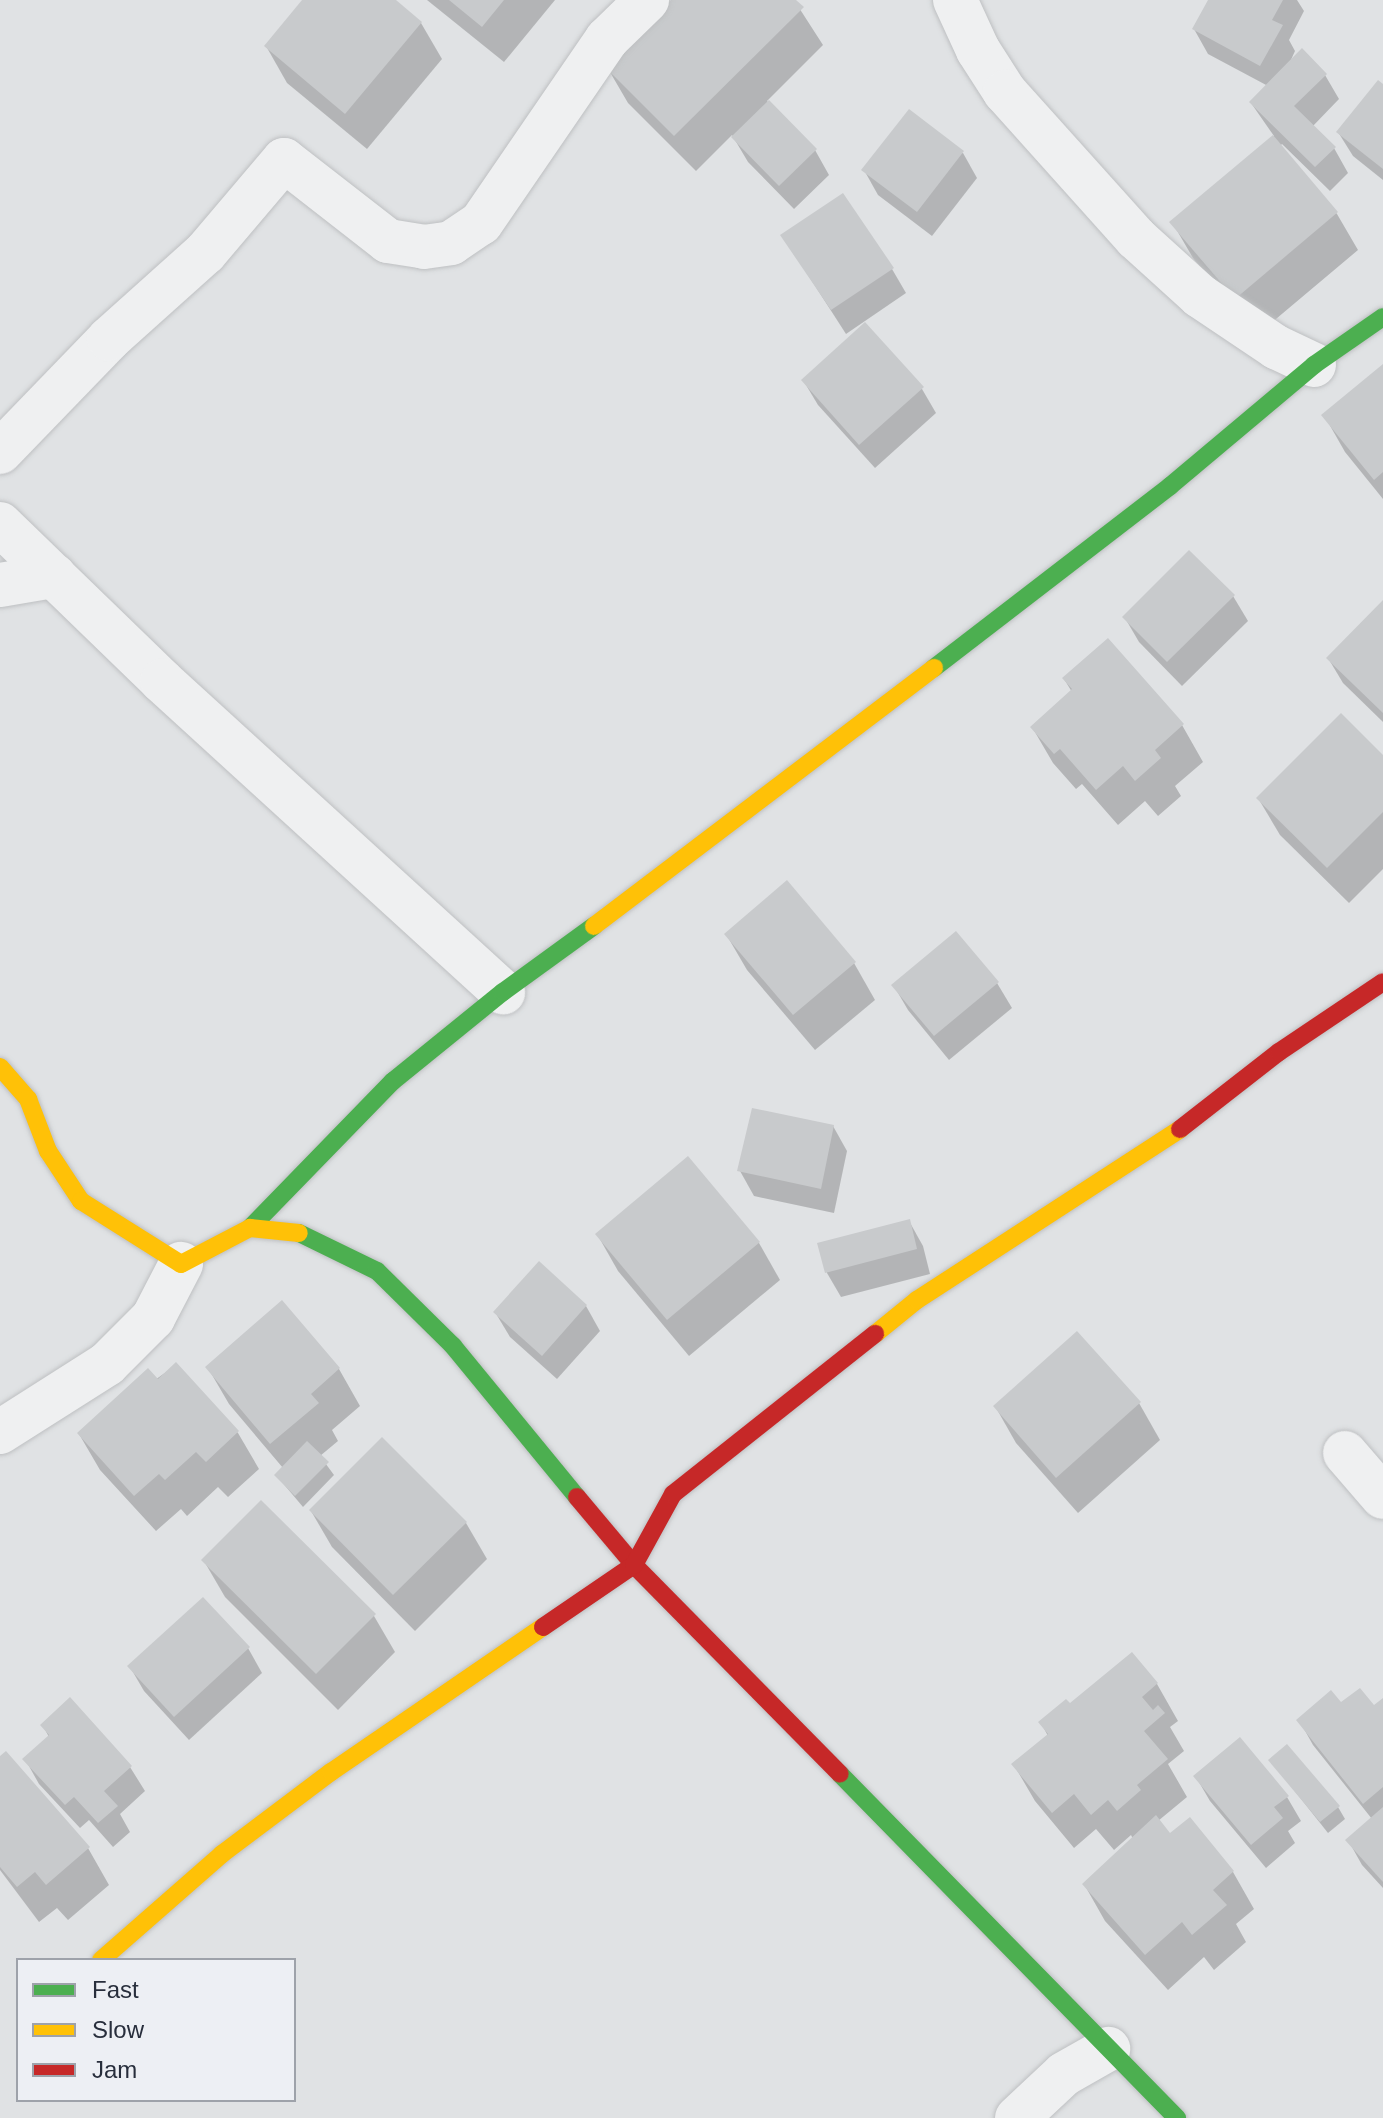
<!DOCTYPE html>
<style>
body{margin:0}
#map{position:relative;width:1383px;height:2118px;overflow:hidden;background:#e0e2e4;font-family:Arial,sans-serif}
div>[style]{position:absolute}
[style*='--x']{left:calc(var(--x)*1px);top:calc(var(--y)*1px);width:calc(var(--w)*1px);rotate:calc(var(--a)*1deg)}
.shadow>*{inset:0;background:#0003}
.building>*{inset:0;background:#c8cacc}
.roads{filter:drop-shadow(0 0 2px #bec0c2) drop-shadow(0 0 2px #bec0c2)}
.street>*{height:44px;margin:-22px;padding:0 22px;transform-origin:22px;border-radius:22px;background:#eff0f1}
.fast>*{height:18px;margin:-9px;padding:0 9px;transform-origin:9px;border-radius:9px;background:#4caf50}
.slow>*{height:18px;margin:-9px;padding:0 9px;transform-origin:9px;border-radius:9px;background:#ffc107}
.jam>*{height:18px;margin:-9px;padding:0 9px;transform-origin:9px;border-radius:9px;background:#c62828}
span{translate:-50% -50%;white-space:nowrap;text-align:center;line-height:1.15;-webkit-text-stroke:6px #edeff4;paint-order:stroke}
.legend{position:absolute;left:16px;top:1958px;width:280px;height:144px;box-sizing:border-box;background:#edeff4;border:2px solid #9ea2aa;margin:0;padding:10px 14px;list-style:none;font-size:24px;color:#282e3c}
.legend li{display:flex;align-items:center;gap:16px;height:40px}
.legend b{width:40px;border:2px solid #9ea2aa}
</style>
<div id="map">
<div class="shadow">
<i style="clip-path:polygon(305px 0,393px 0,421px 23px,442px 59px,367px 149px,287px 83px,266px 46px)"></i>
<i style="clip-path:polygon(427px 0,555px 0,504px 62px)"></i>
<i style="clip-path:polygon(674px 0,794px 0,823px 45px,767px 101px,815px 150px,829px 175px,794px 209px,748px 162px,732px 135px,696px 171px,628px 103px,607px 67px)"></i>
<i style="clip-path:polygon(1210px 0,1297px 0,1304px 11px,1289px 40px,1295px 51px,1290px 62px,1325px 75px,1339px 99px,1312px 127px,1334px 148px,1348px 173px,1330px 191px,1282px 144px,1280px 146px,1337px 214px,1358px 250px,1257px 335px,1193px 258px,1172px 222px,1274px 136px,1251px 103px,1268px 86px,1208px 54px,1194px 29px)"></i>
<i style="clip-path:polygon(1383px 86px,1383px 180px,1353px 156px,1338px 132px)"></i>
<i style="clip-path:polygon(963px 153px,977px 178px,932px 236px,878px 195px,864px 170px)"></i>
<i style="clip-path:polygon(783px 236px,892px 269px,906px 293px,846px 334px)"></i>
<i style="clip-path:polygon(1383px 367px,1383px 499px,1345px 452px,1324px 415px)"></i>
<i style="clip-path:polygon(803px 380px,922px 389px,936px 413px,875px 468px,818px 405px)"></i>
<i style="clip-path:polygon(1233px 596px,1248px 621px,1182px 686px,1139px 642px,1125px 618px)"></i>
<i style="clip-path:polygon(1383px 605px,1383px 722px,1343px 683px,1328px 658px)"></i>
<i style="clip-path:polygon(1064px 679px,1182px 725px,1203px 762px,1175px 786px,1181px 796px,1158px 816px,1145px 801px,1118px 825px,1082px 784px,1076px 789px,1053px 763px,1032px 727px,1072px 692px)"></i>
<i style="clip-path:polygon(1383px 757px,1383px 869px,1349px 903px,1280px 835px,1258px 798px)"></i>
<i style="clip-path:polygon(726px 934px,854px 963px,875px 1000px,815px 1050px,747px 970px)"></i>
<i style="clip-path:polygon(997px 983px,1012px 1008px,949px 1060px,908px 1010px,894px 986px)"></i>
<i style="clip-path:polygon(833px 1126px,847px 1151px,834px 1213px,754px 1196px,740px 1171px)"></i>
<i style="clip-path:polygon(687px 1158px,759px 1243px,780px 1280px,689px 1356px,618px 1271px,597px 1234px)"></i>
<i style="clip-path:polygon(909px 1221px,923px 1246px,930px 1274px,841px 1297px,827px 1273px,819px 1244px)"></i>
<i style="clip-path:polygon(282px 1303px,339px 1369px,360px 1406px,332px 1430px,338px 1441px,320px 1456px,334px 1475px,303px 1507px,276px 1475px,283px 1468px,229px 1404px,208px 1368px)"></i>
<i style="clip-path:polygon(586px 1306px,600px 1331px,557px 1379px,510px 1337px,495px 1312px)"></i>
<i style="clip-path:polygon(176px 1365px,238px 1433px,259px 1469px,228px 1497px,218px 1487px,187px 1516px,181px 1509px,156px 1531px,100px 1470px,79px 1434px)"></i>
<i style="clip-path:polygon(1139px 1403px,1160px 1440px,1078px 1513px,1016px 1443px,995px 1406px)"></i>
<i style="clip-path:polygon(261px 1502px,374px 1616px,395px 1652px,338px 1710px,225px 1597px,204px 1561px)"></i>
<i style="clip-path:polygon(311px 1511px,466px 1523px,487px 1559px,415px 1631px,332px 1547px)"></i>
<i style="clip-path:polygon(248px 1648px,262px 1673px,189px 1740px,144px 1691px,130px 1667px)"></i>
<i style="clip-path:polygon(1132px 1655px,1157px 1684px,1178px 1721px,1170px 1727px,1184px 1751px,1168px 1764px,1187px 1797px,1158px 1821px,1170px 1836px,1190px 1820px,1233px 1872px,1254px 1909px,1236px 1924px,1246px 1942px,1214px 1970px,1204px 1957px,1168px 1990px,1105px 1921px,1084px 1884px,1133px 1839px,1131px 1835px,1114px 1850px,1096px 1829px,1074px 1848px,1035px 1801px,1014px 1765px,1048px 1736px,1041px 1723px,1070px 1706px)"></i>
<i style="clip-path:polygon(1383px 1700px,1383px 1888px,1362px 1865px,1348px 1840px,1372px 1819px,1313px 1745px,1299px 1720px,1341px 1704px,1373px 1707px)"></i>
<i style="clip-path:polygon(43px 1726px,130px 1767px,145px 1791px,120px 1814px,130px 1832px,113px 1847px,89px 1820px,80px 1828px,39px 1784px,25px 1759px,49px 1737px)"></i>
<i style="clip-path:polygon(0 1759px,88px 1848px,109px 1885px,68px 1920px,57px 1908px,39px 1922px,0 1870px)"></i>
<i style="clip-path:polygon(1271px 1761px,1338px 1807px,1345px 1819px,1328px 1833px)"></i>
<i style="clip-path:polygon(1196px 1777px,1287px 1797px,1301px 1821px,1288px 1831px,1295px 1843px,1266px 1868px,1210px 1801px)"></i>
</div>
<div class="building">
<i style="clip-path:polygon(302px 0,396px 0,422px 22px,345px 114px,264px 46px)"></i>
<i style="clip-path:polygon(449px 0,504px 0,482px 27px)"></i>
<i style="clip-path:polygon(671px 0,796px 0,804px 7px,674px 136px,604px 66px)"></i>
<i style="clip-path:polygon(1208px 0,1283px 0,1272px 20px,1283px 25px,1260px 66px,1192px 29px)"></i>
<i style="clip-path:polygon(1302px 48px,1327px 74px,1294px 106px,1336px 147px,1315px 167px,1249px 102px)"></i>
<i style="clip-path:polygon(1378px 80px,1383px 84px,1383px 169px,1336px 132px)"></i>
<i style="clip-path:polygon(769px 100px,817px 149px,779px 186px,731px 137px)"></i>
<i style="clip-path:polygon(909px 109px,964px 151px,917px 212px,861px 170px)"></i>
<i style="clip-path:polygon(1273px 135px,1338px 212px,1235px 299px,1169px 222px)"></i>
<i style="clip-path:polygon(843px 193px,894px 268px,831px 310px,780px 235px)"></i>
<i style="clip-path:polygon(865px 322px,924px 387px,859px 445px,801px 380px)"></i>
<i style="clip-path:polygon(1383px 364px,1383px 472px,1374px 480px,1321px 415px)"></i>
<i style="clip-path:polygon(1189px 550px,1235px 595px,1167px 662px,1122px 617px)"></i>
<i style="clip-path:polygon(1383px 600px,1383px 713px,1326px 658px)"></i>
<i style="clip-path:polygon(1108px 638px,1184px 724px,1155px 750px,1161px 758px,1135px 781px,1123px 766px,1096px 790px,1060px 749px,1054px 754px,1030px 727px,1072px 689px,1062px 678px)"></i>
<i style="clip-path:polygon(1341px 713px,1383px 755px,1383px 812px,1327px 868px,1256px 798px)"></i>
<i style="clip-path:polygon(787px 880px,856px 962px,793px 1015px,724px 934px)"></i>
<i style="clip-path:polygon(956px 931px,999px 982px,934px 1036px,891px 985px)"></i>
<i style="clip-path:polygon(752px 1108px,834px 1125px,821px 1189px,737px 1171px)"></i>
<i style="clip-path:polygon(688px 1156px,760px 1242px,667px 1320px,595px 1234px)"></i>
<i style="clip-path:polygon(910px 1219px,917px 1249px,825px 1273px,817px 1243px)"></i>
<i style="clip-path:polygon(539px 1261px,587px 1305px,542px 1356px,493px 1312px)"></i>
<i style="clip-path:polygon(282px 1300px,340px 1368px,311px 1394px,319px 1403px,270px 1444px,205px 1367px)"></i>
<i style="clip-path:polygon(1077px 1331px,1141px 1402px,1056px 1478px,993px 1406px)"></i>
<i style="clip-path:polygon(176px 1362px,239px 1431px,206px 1462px,196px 1452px,165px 1480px,159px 1474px,134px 1496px,77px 1433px,148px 1368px,158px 1379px)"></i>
<i style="clip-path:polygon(382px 1437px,467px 1522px,393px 1595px,309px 1510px)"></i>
<i style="clip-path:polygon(307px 1441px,329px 1462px,295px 1496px,274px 1475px)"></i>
<i style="clip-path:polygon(261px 1500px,376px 1614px,316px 1674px,201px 1560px)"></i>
<i style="clip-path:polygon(203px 1597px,250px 1647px,174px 1717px,127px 1666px)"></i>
<i style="clip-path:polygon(1132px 1652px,1158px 1683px,1142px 1697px,1153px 1710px,1158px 1705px,1165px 1713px,1144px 1731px,1168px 1759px,1137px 1785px,1141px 1790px,1117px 1811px,1108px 1800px,1091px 1815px,1074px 1794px,1052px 1813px,1011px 1764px,1048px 1734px,1038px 1722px,1066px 1699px,1070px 1703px)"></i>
<i style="clip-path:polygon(1360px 1688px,1374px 1705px,1383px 1698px,1383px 1787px,1363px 1804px,1296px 1720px,1331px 1690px,1341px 1702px)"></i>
<i style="clip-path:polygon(70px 1697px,132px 1766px,104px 1791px,118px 1806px,98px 1823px,74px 1797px,65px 1805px,22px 1759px,49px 1735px,40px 1725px)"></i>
<i style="clip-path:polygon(1240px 1737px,1289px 1796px,1274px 1807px,1283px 1818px,1251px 1845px,1193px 1776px)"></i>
<i style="clip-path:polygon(1287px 1744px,1340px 1806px,1320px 1822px,1268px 1760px)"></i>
<i style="clip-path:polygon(6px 1751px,90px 1847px,46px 1885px,35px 1872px,17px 1887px,0 1867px,0 1756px)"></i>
<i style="clip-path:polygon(1383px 1807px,1383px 1882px,1345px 1840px)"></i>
<i style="clip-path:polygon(1156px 1815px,1170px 1833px,1190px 1817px,1234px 1871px,1213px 1890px,1227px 1905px,1192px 1935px,1182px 1922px,1145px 1955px,1082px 1884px)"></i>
</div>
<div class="roads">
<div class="street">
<i style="--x:955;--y:0;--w:55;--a:65.3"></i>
<i style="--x:978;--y:50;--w:50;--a:57.3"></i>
<i style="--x:1005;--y:92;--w:196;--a:48.1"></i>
<i style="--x:1136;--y:238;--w:86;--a:42.2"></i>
<i style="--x:1200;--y:296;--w:92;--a:33.9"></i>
<i style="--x:1276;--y:347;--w:42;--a:25.3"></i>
<i style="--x:0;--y:452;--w:157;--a:-46"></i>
<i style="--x:109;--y:339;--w:129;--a:-41.9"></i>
<i style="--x:205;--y:253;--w:122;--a:-49.7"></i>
<i style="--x:284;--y:160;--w:132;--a:37.9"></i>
<i style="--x:388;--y:241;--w:36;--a:9"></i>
<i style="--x:424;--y:247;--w:27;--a:-8"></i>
<i style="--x:451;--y:243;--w:36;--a:-34"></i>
<i style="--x:481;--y:223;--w:223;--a:-55.6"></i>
<i style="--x:607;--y:39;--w:56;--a:-44.3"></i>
<i style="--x:0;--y:524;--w:226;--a:44.1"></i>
<i style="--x:162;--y:681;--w:462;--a:42.4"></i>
<i style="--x:0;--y:585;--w:55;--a:-9.5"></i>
<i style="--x:0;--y:1432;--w:127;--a:-32.4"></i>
<i style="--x:107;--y:1364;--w:65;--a:-45"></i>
<i style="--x:153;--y:1318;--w:61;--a:-62.6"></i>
<i style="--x:1345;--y:1453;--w:58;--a:49.2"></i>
<i style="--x:1017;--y:2118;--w:64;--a:-43.1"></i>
<i style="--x:1064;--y:2074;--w:51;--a:-29.6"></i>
</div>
<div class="fast">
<i style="--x:934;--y:668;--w:298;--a:-37.6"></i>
<i style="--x:1170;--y:486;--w:188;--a:-40"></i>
<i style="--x:1314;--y:365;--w:84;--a:-34.8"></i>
<i style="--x:250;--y:1228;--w:205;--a:-45.8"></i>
<i style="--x:393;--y:1081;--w:141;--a:-39"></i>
<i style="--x:503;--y:992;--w:112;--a:-36"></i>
<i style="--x:299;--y:1233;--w:87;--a:26"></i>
<i style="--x:377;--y:1271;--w:107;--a:44.6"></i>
<i style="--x:453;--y:1346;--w:195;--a:50.6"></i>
<i style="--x:840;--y:1774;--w:482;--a:45.6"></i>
</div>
<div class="slow">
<i style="--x:594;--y:926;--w:427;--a:-37.2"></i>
<i style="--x:0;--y:1067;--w:43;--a:48.8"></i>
<i style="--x:28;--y:1099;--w:56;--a:69"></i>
<i style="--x:48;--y:1151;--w:60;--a:56.6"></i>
<i style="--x:81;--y:1201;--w:118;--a:32.2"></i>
<i style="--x:181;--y:1264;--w:78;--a:-27.6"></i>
<i style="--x:250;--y:1228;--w:49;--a:5.8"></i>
<i style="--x:875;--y:1334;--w:54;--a:-39"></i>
<i style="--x:917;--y:1300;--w:314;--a:-33"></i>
<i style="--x:101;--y:1960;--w:161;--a:-41.2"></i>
<i style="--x:222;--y:1854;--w:136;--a:-37"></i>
<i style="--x:331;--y:1772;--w:257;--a:-34.4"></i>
</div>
<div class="jam">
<i style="--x:1180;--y:1129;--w:125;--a:-37.9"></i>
<i style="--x:1279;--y:1052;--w:125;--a:-33.9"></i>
<i style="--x:577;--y:1497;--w:89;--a:50"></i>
<i style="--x:634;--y:1565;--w:293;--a:45.4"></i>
<i style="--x:543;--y:1627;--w:110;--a:-34.3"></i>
<i style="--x:634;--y:1565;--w:81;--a:-61.2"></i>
<i style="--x:673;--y:1494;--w:258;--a:-38.4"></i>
</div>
</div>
<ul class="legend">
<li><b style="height:10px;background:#4caf50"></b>Fast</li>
<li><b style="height:10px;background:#ffc107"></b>Slow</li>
<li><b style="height:10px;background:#c62828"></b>Jam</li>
</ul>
</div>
